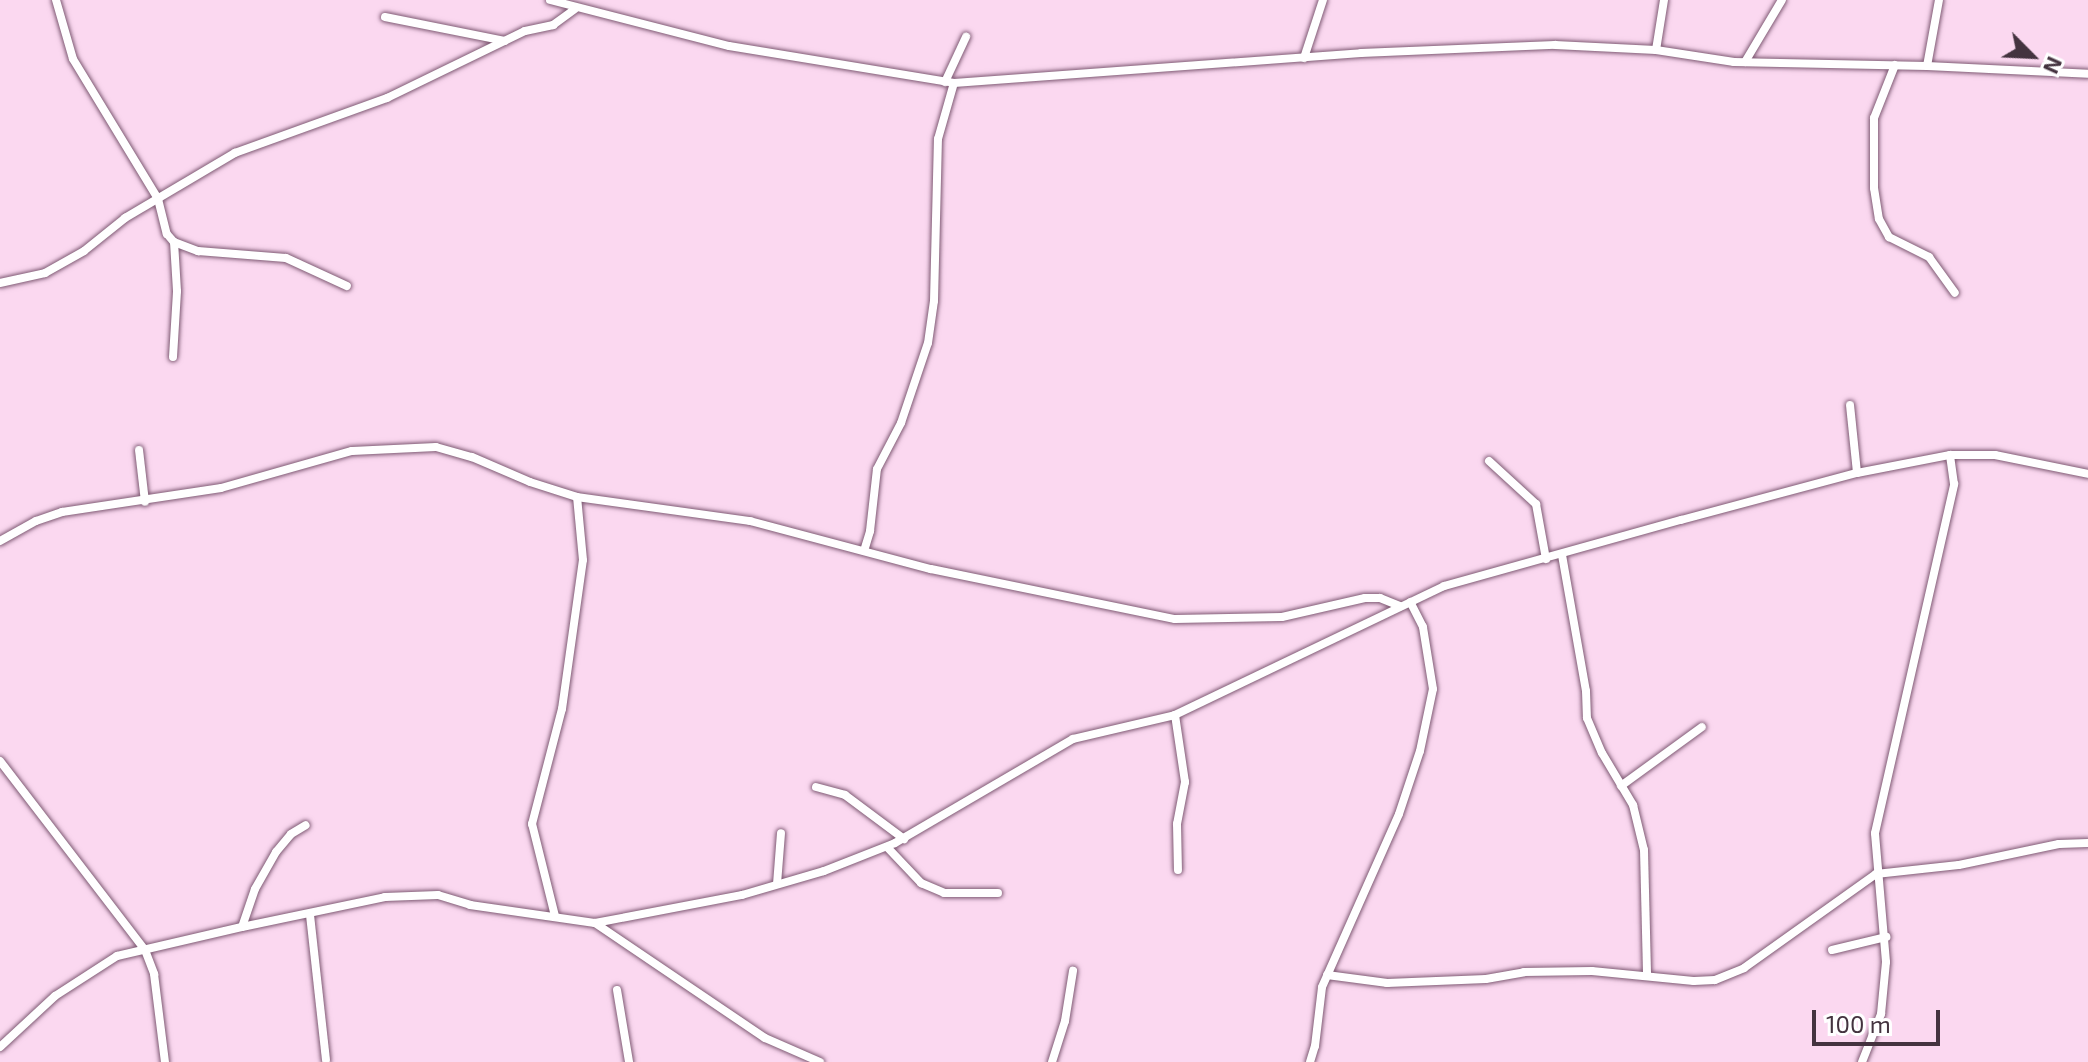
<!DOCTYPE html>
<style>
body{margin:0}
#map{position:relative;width:2088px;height:1062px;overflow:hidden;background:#fbd8f0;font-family:"Exo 2",sans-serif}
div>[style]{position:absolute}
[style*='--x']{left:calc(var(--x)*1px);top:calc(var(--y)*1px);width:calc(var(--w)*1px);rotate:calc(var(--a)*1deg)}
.roads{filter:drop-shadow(0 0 2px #7f5a74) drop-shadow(0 0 2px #7f5a74)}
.minor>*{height:8px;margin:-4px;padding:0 4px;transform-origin:4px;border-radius:4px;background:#fff}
span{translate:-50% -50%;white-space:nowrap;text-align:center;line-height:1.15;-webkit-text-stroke:6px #fff;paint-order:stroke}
.north{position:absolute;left:1992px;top:16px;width:80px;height:80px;-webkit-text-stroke:6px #fff;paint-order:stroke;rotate:114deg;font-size:22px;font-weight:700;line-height:32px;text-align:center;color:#44333f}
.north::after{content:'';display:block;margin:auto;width:28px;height:36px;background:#44333f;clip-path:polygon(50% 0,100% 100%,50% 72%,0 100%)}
.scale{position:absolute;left:1812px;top:1010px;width:128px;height:36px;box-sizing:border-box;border:4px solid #44333f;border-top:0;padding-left:10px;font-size:24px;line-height:28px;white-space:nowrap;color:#44333f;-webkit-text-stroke:6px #fff;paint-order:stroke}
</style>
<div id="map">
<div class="roads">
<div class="minor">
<i style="--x:56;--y:0;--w:61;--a:73.9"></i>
<i style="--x:73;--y:59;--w:164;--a:58.7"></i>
<i style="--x:158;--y:199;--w:36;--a:76"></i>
<i style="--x:167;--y:234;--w:11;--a:49"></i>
<i style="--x:174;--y:242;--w:26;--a:21"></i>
<i style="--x:198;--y:251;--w:88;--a:4.5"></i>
<i style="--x:286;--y:258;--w:67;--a:24.7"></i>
<i style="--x:550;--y:0;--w:185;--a:14.4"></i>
<i style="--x:729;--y:46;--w:228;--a:9.3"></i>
<i style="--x:954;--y:83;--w:408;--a:-4.2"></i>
<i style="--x:1361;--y:53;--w:194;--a:-2.4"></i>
<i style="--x:1555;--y:45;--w:101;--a:2.8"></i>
<i style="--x:1656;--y:50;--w:79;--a:8.7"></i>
<i style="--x:1734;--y:62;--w:193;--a:1.2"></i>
<i style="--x:1927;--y:66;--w:161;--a:2.8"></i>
<i style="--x:385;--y:17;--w:122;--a:11.3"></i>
<i style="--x:1656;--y:50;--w:51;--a:-80.9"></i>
<i style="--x:1304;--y:58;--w:61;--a:-71.9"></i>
<i style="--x:1745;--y:62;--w:72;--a:-59.2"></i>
<i style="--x:1895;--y:65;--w:57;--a:111.6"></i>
<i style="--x:1874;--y:118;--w:70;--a:90"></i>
<i style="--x:1874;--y:188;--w:31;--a:81"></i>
<i style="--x:1879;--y:219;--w:21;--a:61"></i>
<i style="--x:1889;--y:237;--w:45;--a:26.6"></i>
<i style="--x:1929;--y:257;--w:44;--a:54.2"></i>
<i style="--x:1927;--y:66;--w:67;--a:-79.7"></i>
<i style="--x:945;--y:82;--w:50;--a:-65"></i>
<i style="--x:0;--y:283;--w:46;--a:-12.5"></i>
<i style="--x:45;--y:273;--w:45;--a:-29.4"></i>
<i style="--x:84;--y:251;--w:53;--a:-38.8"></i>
<i style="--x:125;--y:218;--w:128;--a:-30.6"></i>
<i style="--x:235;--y:153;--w:162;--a:-19.9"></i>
<i style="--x:387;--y:98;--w:153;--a:-25.9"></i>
<i style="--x:525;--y:31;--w:29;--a:-12"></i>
<i style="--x:553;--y:25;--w:27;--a:-36"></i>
<i style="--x:173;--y:357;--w:66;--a:-86.5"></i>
<i style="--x:177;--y:291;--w:49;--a:-93.5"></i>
<i style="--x:1850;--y:405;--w:68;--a:84.1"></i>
<i style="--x:139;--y:450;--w:52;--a:83.4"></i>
<i style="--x:1489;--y:461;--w:64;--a:42.5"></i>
<i style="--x:1536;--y:504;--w:56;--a:79.7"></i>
<i style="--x:0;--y:541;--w:41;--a:-29.1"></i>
<i style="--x:36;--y:521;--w:28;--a:-19"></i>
<i style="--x:62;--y:512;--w:161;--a:-8.6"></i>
<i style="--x:221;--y:488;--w:136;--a:-15.8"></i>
<i style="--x:352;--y:451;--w:84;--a:-2.7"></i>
<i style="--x:436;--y:447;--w:37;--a:16"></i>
<i style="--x:472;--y:457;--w:63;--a:23.3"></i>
<i style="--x:530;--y:482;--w:49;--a:17.7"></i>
<i style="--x:577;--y:497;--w:175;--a:7.9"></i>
<i style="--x:750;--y:521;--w:187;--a:14.9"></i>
<i style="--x:931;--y:569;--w:249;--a:11.6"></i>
<i style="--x:1175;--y:619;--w:107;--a:-1.1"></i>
<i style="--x:1282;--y:617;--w:85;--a:-12.9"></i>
<i style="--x:1365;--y:598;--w:15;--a:0"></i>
<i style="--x:1380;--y:598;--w:22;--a:22"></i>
<i style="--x:864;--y:551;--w:21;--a:-73"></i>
<i style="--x:870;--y:531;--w:62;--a:-83.6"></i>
<i style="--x:877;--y:469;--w:52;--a:-62.4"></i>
<i style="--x:901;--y:423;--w:84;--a:-71.4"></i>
<i style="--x:928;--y:343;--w:42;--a:-81.9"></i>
<i style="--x:934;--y:301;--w:162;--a:-88.6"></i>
<i style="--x:938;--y:139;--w:58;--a:-74.1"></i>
<i style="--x:1562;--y:555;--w:138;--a:80"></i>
<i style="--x:1586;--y:691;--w:27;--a:88"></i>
<i style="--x:1587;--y:718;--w:38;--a:67"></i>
<i style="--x:1602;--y:753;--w:61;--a:59.2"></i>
<i style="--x:1633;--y:805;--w:46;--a:76.3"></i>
<i style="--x:1644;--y:850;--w:126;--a:88.6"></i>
<i style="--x:1175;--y:715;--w:68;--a:81.5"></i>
<i style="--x:1185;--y:782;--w:43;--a:100.8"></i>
<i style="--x:1177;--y:824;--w:46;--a:88.8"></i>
<i style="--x:0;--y:761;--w:238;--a:52.5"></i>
<i style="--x:145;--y:950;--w:26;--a:69"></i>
<i style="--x:154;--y:974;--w:89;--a:82.9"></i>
<i style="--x:1621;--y:786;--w:100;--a:-36.1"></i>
<i style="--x:816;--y:787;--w:30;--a:15"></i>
<i style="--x:845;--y:795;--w:74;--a:36.7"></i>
<i style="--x:887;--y:847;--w:50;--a:46.6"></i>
<i style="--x:921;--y:883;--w:25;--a:23"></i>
<i style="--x:944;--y:893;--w:54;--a:0"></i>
<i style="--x:777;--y:884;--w:51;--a:-85.5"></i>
<i style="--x:310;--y:915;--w:146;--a:83.7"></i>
<i style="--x:555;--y:916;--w:95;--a:-104"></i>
<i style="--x:532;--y:824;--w:119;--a:-75.4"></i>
<i style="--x:562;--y:709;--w:150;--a:-82"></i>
<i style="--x:583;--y:560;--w:63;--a:-95.4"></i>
<i style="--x:595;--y:923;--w:205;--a:34.1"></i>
<i style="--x:765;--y:1038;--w:60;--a:23.6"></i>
<i style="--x:242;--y:927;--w:40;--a:-71.1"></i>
<i style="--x:255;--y:889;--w:43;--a:-60.4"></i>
<i style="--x:276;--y:852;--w:23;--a:-50"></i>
<i style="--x:291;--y:834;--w:17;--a:-31"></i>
<i style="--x:1832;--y:950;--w:56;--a:-13.5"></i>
<i style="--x:1327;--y:975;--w:61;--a:7.6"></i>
<i style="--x:1387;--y:983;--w:99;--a:-2.3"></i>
<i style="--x:1486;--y:979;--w:39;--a:-10"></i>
<i style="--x:1524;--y:972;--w:68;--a:-0.8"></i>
<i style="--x:1592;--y:971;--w:102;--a:5.6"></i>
<i style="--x:1694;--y:981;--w:21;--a:-3"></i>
<i style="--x:1715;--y:980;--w:31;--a:-22"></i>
<i style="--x:1744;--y:968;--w:162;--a:-35.5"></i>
<i style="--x:1876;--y:874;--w:83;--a:-6.2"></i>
<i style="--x:1959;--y:865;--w:102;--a:-11.9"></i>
<i style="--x:2059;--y:844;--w:29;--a:-2"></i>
<i style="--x:617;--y:990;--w:73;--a:80.5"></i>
<i style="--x:0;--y:1047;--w:75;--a:-42.8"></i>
<i style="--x:55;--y:996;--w:74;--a:-32.8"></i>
<i style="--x:117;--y:956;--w:128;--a:-13.1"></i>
<i style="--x:242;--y:927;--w:146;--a:-11.8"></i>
<i style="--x:385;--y:897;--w:53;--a:-2.2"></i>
<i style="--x:438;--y:895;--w:34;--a:17"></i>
<i style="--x:470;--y:905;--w:126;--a:8.2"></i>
<i style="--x:595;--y:923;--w:150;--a:-10.8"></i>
<i style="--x:742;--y:895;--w:85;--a:-16.3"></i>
<i style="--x:824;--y:871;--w:76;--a:-21.5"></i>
<i style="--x:895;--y:843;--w:206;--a:-30.3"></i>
<i style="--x:1073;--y:739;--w:105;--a:-13.2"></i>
<i style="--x:1175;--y:715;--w:298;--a:-25.6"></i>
<i style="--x:1444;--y:586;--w:246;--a:-15.6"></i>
<i style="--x:1681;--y:520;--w:182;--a:-15"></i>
<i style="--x:1857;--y:473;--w:95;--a:-11"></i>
<i style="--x:1950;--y:455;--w:45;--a:0"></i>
<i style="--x:1995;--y:455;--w:95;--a:11.5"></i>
<i style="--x:1052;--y:1062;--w:43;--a:-72.4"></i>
<i style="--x:1065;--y:1021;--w:51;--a:-80.9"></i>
<i style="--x:1310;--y:1062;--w:17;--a:-73"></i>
<i style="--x:1315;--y:1046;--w:59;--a:-83.2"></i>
<i style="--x:1322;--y:987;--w:189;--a:-66"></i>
<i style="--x:1399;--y:814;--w:66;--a:-71.6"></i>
<i style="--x:1420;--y:751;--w:63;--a:-78.2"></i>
<i style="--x:1433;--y:689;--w:63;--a:-99.2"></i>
<i style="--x:1423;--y:627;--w:28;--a:-117"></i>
<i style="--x:1862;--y:1062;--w:52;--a:-68.4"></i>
<i style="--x:1881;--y:1014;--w:52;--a:-84.5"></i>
<i style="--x:1886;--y:962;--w:129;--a:-94.9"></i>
<i style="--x:1875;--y:833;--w:358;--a:-77.2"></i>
<i style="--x:1954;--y:484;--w:29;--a:-98"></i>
</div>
</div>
<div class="north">N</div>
<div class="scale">100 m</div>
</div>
